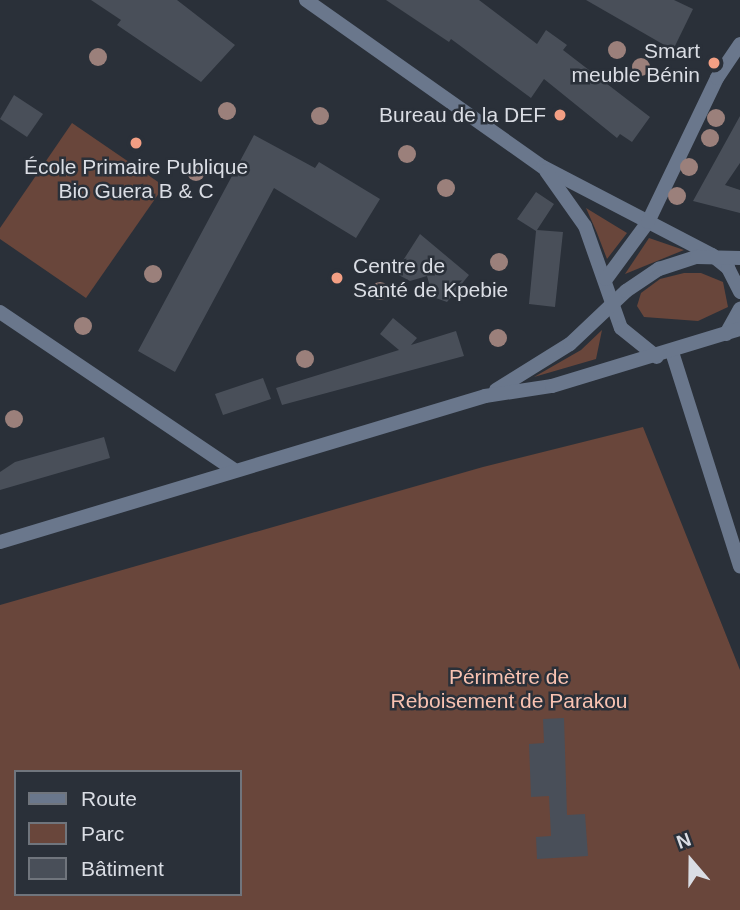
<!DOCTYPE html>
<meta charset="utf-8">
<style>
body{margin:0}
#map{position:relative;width:740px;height:910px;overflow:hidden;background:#2a3039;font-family:Helvetica,sans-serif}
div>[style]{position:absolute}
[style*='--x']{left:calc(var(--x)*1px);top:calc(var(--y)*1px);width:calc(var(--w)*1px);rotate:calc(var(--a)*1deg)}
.green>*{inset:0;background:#69463b}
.building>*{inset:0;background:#494f59}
.minor>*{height:14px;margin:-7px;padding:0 7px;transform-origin:7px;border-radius:7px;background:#6a778c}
.tertiary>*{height:14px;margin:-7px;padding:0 7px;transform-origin:7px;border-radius:7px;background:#6a778c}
.trees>*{width:18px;height:18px;margin:-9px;border-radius:50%;background:#9b807b}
.dots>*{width:19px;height:19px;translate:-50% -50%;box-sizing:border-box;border:4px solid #2a3039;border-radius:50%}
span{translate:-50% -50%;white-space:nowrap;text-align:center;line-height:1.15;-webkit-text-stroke:5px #2a3039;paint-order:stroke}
.poi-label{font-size:21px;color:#dadde4}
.right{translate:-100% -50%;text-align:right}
.left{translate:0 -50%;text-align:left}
.park-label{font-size:21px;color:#f8c2b1}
.legend{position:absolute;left:14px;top:770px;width:228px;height:126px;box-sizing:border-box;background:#2a3039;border:2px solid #70757d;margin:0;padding:9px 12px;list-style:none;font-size:21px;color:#dadde4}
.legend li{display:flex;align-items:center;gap:14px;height:35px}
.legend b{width:35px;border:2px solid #70757d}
.north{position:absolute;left:656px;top:826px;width:70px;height:70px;-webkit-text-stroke:5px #2a3039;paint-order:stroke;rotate:340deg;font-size:19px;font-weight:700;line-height:28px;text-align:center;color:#dadde4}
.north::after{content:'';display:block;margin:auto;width:24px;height:32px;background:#dadde4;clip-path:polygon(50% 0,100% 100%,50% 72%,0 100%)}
</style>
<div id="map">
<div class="green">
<i style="clip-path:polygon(72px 123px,164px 186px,86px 298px,0 239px,0 228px)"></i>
<i style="clip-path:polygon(586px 208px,627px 233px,607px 259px,597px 233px)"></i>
<i style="clip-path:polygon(649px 238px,684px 250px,625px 274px)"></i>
<i style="clip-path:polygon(684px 273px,701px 273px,723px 282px,728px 307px,698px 321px,644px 317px,637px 306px,641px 293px,660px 279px)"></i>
<i style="clip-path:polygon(602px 330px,596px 359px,534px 377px,581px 350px)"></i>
<i style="clip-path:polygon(evenodd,643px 427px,740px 670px,740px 910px,0 910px,0 605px,483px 467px,643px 427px,16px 772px,240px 772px,240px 894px,16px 894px,16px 772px)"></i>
</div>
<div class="building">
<i style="clip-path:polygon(91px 0,177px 0,235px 45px,201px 82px,117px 25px,121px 20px)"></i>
<i style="clip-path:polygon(386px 0,479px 0,537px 44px,546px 30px,567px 45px,563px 50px,650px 117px,632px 142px,620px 134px,617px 138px,544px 79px,531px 98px,451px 39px,449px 42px)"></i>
<i style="clip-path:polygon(586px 0,674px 0,693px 9px,673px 50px)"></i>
<i style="clip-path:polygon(14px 95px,43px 114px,27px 137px,0 119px)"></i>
<i style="clip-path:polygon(740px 116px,740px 163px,725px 185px,740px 190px,740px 213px,693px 201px)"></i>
<i style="clip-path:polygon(254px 135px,315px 168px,319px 162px,380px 199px,356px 238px,274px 188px,175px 372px,138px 351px)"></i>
<i style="clip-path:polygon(536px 192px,554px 204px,537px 230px,563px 232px,555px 307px,529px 304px,536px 231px,517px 219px)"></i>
<i style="clip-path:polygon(420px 234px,469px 275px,447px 302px,433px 297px,427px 276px,410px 281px,395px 273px)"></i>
<i style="clip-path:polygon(393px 318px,417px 338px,411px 345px,456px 331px,464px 356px,282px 405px,276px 388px,399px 350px,380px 334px)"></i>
<i style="clip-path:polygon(263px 378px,271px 399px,223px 415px,215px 394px)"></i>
<i style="clip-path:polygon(104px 437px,110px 458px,0 490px,0 472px,15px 462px)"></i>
<i style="clip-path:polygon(564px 718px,567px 815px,585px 814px,588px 856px,537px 859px,536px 837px,551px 836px,549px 796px,531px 797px,529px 744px,544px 743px,543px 719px)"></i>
</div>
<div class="minor">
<i style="--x:0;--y:312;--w:281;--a:34"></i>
<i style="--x:672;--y:352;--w:225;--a:72.4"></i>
</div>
<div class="tertiary">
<i style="--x:306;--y:0;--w:290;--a:35.2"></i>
<i style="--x:543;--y:167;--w:191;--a:27.5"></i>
<i style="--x:712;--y:255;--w:21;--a:39"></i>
<i style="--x:728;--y:268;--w:27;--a:63"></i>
<i style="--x:546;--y:171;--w:67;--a:54.7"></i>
<i style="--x:585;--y:226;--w:108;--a:70.6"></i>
<i style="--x:621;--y:328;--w:46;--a:38.9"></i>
<i style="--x:606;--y:279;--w:71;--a:-53.6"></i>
<i style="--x:648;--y:222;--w:160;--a:-64.4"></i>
<i style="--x:717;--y:78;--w:41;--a:-55.9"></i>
<i style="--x:726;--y:334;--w:29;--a:-61"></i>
<i style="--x:496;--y:390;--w:87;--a:-31.9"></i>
<i style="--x:570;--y:344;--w:77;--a:-43.4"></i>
<i style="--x:626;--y:291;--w:40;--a:-34"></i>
<i style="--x:659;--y:269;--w:40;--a:-18"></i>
<i style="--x:697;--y:257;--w:43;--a:1.3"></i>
<i style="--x:0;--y:542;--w:506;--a:-16.75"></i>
<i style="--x:485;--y:396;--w:68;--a:-8.5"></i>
<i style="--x:552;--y:386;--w:196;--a:-16.9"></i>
</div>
<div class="trees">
<i style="left:617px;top:50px"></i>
<i style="left:98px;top:57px"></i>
<i style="left:641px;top:67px"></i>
<i style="left:227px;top:111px"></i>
<i style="left:320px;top:116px"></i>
<i style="left:716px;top:118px"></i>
<i style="left:710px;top:138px"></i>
<i style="left:407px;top:154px"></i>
<i style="left:689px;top:167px"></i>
<i style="left:196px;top:172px"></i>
<i style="left:446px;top:188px"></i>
<i style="left:677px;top:196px"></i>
<i style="left:499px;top:262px"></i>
<i style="left:153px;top:274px"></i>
<i style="left:380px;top:291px"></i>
<i style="left:83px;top:326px"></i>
<i style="left:498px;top:338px"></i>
<i style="left:305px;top:359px"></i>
<i style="left:14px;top:419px"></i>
</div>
<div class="dots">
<i style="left:714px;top:63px;background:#f39f84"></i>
<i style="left:560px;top:115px;background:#f39f84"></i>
<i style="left:136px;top:143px;background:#f39f84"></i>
<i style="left:337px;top:278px;background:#f39f84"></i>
</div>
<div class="poi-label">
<span class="right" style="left:700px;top:63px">Smart<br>meuble Bénin</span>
<span class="right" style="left:546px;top:115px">Bureau de la DEF</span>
<span style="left:136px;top:179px">École Primaire Publique<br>Bio Guera B &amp; C</span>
<span class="left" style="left:353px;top:278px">Centre de<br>Santé de Kpebie</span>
</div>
<div class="park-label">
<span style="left:509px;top:689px">Périmètre de<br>Reboisement de Parakou</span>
</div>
<ul class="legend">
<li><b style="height:9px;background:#6a778c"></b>Route</li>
<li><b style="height:19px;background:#69463b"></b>Parc</li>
<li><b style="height:19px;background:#494f59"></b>Bâtiment</li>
</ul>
<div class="north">N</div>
</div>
